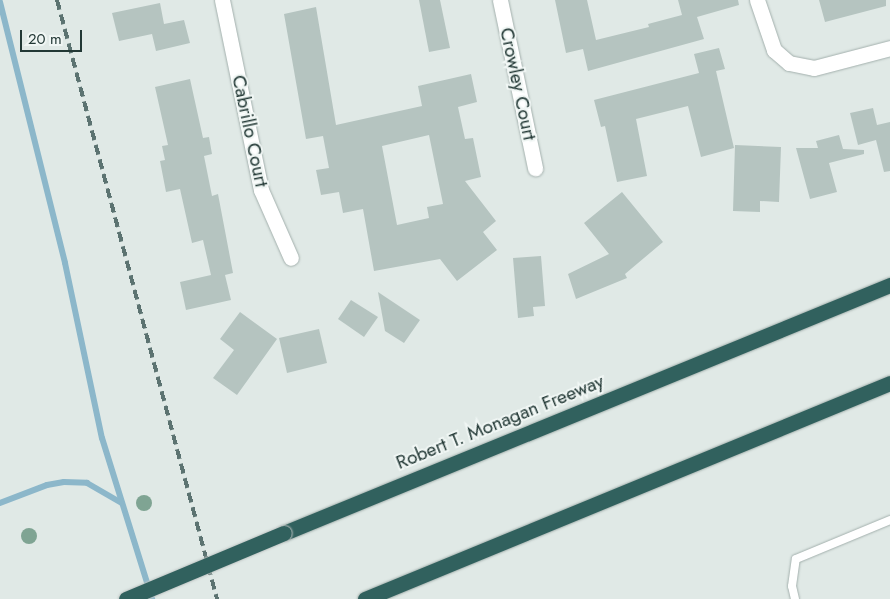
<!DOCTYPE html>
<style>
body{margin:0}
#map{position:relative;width:890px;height:599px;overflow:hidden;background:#e0e9e6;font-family:Jost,sans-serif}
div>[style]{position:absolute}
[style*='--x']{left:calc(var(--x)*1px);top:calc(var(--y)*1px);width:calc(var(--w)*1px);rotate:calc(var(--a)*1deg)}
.stream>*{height:6px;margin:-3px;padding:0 3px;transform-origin:3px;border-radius:3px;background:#8cb7ca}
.building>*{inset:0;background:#b5c4c0}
.roads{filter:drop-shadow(0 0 1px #a3b0ad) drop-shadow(0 0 1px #a3b0ad)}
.lane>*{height:8px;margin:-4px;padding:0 4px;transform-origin:4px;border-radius:4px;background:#fff}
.street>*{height:15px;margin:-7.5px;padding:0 7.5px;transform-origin:7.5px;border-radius:7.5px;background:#fff}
.highway>*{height:15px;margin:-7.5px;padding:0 7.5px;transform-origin:7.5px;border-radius:7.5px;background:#31615e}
.rail>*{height:4px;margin-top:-2px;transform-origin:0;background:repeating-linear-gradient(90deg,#5c7371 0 10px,transparent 0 15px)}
.bridges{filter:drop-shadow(0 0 1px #bdc3c2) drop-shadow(0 0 1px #bdc3c2)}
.highway-bridge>*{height:15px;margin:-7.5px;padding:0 7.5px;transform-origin:7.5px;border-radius:7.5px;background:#31615e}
.trees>*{width:16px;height:16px;margin:-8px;border-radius:50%;background:#7fa493}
span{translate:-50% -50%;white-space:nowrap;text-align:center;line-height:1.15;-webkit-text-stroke:4px #f0f6f4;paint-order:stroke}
.street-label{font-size:19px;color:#223835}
.scale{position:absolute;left:20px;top:30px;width:62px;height:22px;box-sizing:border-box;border:2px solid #223835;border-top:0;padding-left:6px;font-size:15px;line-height:18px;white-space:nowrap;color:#223835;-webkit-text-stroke:4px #f0f6f4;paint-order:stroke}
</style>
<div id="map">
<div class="stream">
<i style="--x:0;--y:2;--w:269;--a:76"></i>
<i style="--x:65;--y:263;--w:179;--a:78.1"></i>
<i style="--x:102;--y:438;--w:169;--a:72.7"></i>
<i style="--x:0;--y:503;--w:50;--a:-21"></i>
<i style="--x:47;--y:485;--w:17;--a:-10"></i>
<i style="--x:64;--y:482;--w:23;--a:2"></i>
<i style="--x:87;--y:483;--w:39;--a:30"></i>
</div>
<div class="building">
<i style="clip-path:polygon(419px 0,440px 0,450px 48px,429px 52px)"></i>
<i style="clip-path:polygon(555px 0,587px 0,596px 40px,649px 27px,648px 24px,682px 15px,678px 0,738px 0,739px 5px,697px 17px,704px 39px,588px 71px,583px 49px,566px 53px)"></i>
<i style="clip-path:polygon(819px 0,886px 0,886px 6px,825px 22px)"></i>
<i style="clip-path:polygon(160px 3px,164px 24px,184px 20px,190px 43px,156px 51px,152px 34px,119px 41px,112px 13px)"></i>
<i style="clip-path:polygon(evenodd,316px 7px,336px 125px,422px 106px,418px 86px,471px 74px,477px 102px,458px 107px,465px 139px,473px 138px,481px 177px,465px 181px,496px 221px,483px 232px,497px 250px,457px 281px,440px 259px,374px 271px,363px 209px,343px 213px,339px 192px,321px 195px,316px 170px,329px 168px,323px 136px,306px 139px,284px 14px,316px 7px,429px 135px,443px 204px,427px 207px,429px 218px,397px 225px,382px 146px,429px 135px)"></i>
<i style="clip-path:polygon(719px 48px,725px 69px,716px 71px,734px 148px,701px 157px,688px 106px,636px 119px,647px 176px,617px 182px,605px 126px,601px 127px,594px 100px,699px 73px,694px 54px)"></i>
<i style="clip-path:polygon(190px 79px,203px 138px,209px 137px,212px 154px,204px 156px,212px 196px,218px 194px,233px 273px,225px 275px,231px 300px,186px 310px,180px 282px,211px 275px,203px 240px,192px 243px,180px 189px,166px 192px,160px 161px,165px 160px,162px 146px,168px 145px,155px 87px)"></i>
<i style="clip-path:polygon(873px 108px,877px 125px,890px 122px,890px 171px,884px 172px,876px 140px,858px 145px,850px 113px)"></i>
<i style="clip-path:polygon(839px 135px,843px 149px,864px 150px,864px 154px,829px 163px,837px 192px,810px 199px,796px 148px,818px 148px,816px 141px)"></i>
<i style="clip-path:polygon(735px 145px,781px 147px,779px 202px,760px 201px,760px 212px,733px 211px)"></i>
<i style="clip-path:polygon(622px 192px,663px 242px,625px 274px,627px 278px,576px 299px,568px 274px,609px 254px,584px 223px)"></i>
<i style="clip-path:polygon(541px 256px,545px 306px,533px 307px,534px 316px,518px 318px,513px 258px)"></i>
<i style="clip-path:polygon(378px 292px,420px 320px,404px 343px,385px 331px)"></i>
<i style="clip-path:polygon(351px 300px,378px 317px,364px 337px,338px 319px)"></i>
<i style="clip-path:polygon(240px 312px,277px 339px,237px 395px,213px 378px,234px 350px,220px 339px)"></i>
<i style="clip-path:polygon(319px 329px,327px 363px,287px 373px,279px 338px)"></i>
</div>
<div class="roads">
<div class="lane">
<i style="--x:795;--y:599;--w:13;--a:-103"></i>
<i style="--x:792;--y:586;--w:27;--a:-82"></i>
<i style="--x:796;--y:559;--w:102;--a:-22.5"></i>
</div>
<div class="street">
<i style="--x:222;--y:0;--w:194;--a:78.4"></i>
<i style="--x:261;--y:190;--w:74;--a:66.2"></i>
<i style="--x:500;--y:0;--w:172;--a:78.2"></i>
<i style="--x:757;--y:0;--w:53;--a:71.2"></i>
<i style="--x:774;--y:50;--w:20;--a:41"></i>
<i style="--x:789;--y:63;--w:25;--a:11"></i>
<i style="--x:814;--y:68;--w:79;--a:-14.7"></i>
</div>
<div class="highway">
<i style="--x:284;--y:533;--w:655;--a:-22.26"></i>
<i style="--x:365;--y:599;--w:568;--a:-22.36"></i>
</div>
</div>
<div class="rail">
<i style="--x:57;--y:0;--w:620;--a:75.04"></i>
</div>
<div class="bridges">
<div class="highway-bridge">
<i style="--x:126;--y:599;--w:171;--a:-22.7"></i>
</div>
</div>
<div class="trees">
<i style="left:144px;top:503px"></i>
<i style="left:29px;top:536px"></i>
</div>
<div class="street-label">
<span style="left:518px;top:84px;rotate:78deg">Crowley Court</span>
<span style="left:250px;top:131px;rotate:78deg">Cabrillo Court</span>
<span style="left:500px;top:422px;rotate:-22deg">Robert T. Monagan Freeway</span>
</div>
<div class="scale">20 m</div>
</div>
